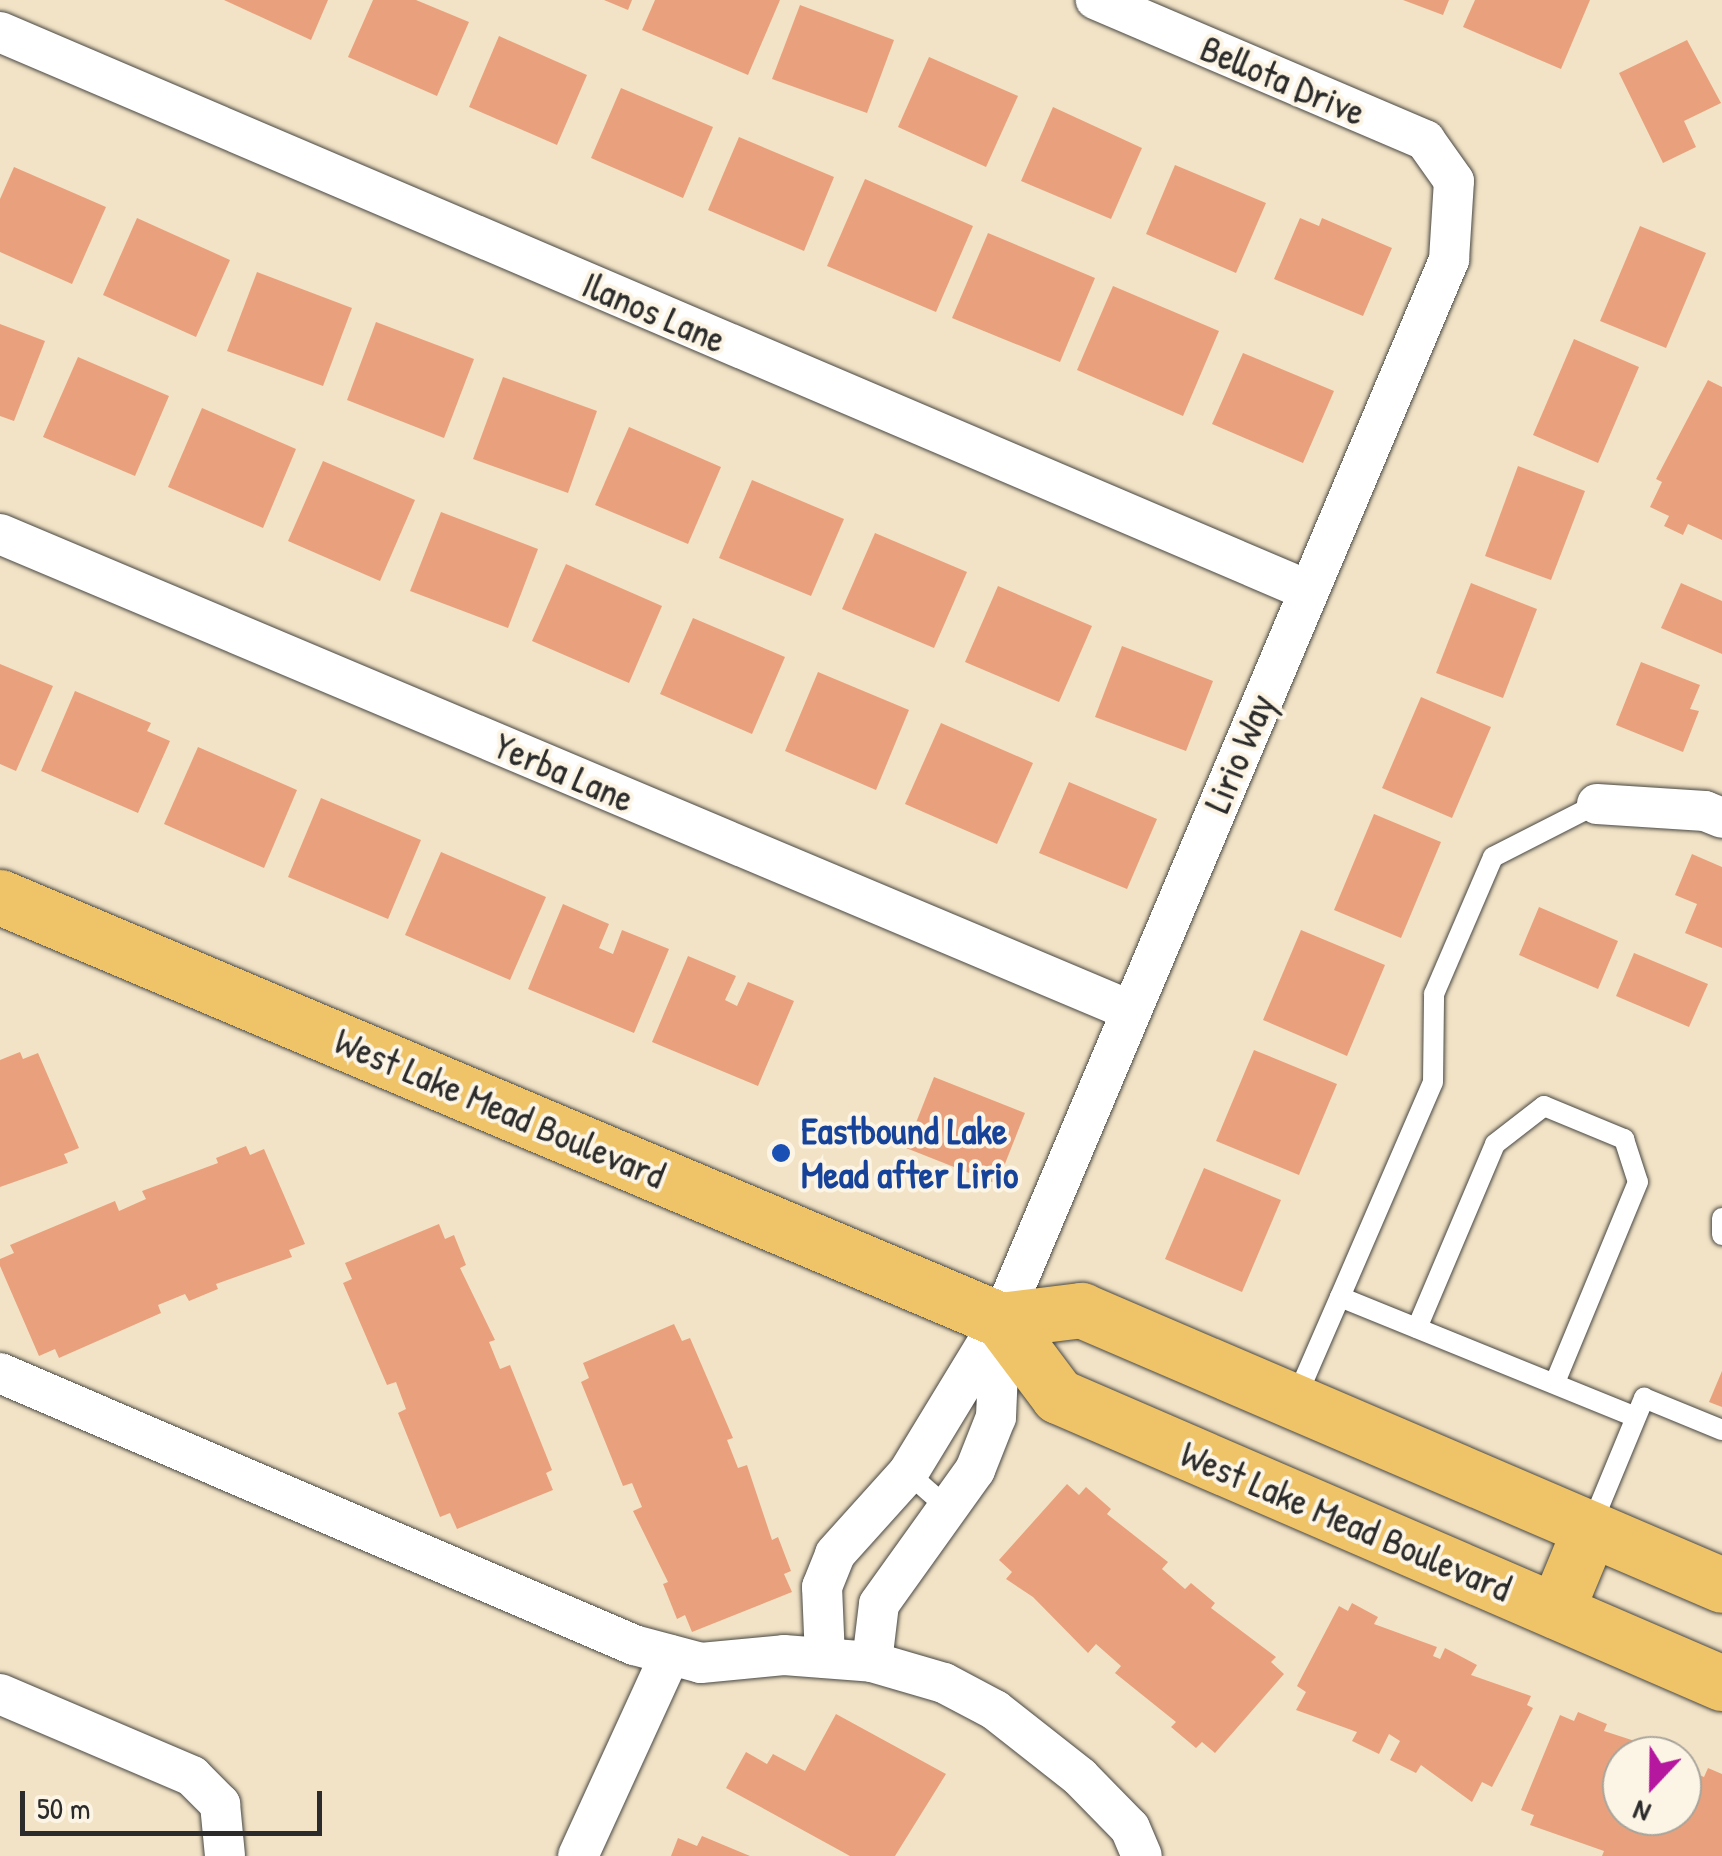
<!DOCTYPE html>
<style>
body{margin:0}
#map{position:relative;width:1722px;height:1856px;overflow:hidden;background:#f2e3c6;font-family:"Patrick Hand",sans-serif}
div>[style]{position:absolute}
[style*='--x']{left:calc(var(--x)*1px);top:calc(var(--y)*1px);width:calc(var(--w)*1px);rotate:calc(var(--a)*1deg)}
.building>*{inset:0;background:#e9a17d}
.roads{filter:drop-shadow(0 0 2px #494742) drop-shadow(0 0 2px #494742)}
.service>*{height:20px;margin:-10px;padding:0 10px;transform-origin:10px;border-radius:10px;background:#fff}
.minor>*{height:40px;margin:-20px;padding:0 20px;transform-origin:20px;border-radius:20px;background:#fff}
.primary>*{height:55px;margin:-27.5px;padding:0 27.5px;transform-origin:27.5px;border-radius:27.5px;background:#efc469}
.dots>*{width:28px;height:28px;translate:-50% -50%;box-sizing:border-box;border:5px solid #fcf5e5;border-radius:50%}
span{translate:-50% -50%;white-space:nowrap;text-align:center;line-height:1.15;-webkit-text-stroke:8px #fcf5e5;paint-order:stroke}
.street-label{font-size:38px;color:#2b2b2b}
.transit-label{font-size:38px;color:#164399;font-weight:700}
.left{translate:0 -50%;text-align:left}
.north{position:absolute;left:1602px;top:1736px;width:100px;height:100px;box-sizing:border-box;background:#fcf5e5;border:2px solid #a8a49b;border-radius:50%;rotate:202deg;font-size:28px;font-weight:700;line-height:40px;text-align:center;color:#2b2b2b}
.north::after{content:'';display:block;margin:auto;width:35px;height:45px;background:#b5179e;clip-path:polygon(50% 0,100% 100%,50% 72%,0 100%)}
.scale{position:absolute;left:20px;top:1791px;width:302px;height:45px;box-sizing:border-box;border:5px solid #2b2b2b;border-top:0;padding-left:12px;font-size:30px;line-height:35px;white-space:nowrap;color:#2b2b2b;-webkit-text-stroke:8px #fcf5e5;paint-order:stroke}
</style>
<div id="map">
<div class="building">
<i style="clip-path:polygon(224px 0,328px 0,311px 40px)"></i>
<i style="clip-path:polygon(373px 0,416px 0,469px 22px,437px 96px,348px 57px)"></i>
<i style="clip-path:polygon(604px 0,632px 0,628px 10px)"></i>
<i style="clip-path:polygon(655px 0,780px 0,748px 75px,642px 30px)"></i>
<i style="clip-path:polygon(1403px 0,1449px 0,1443px 15px)"></i>
<i style="clip-path:polygon(1475px 0,1590px 0,1561px 69px,1463px 27px)"></i>
<i style="clip-path:polygon(800px 5px,894px 40px,867px 113px,772px 79px)"></i>
<i style="clip-path:polygon(499px 36px,587px 75px,557px 145px,469px 107px)"></i>
<i style="clip-path:polygon(1687px 40px,1721px 103px,1684px 121px,1696px 147px,1663px 163px,1619px 73px)"></i>
<i style="clip-path:polygon(929px 57px,1018px 96px,986px 167px,898px 127px)"></i>
<i style="clip-path:polygon(621px 88px,713px 127px,683px 198px,591px 158px)"></i>
<i style="clip-path:polygon(1053px 107px,1142px 148px,1111px 219px,1021px 181px)"></i>
<i style="clip-path:polygon(739px 137px,834px 177px,804px 251px,708px 210px)"></i>
<i style="clip-path:polygon(1175px 165px,1266px 203px,1236px 273px,1146px 234px)"></i>
<i style="clip-path:polygon(14px 167px,106px 207px,72px 284px,0 252px,0 199px)"></i>
<i style="clip-path:polygon(865px 179px,973px 226px,936px 312px,827px 266px)"></i>
<i style="clip-path:polygon(137px 218px,230px 260px,196px 337px,103px 295px)"></i>
<i style="clip-path:polygon(1300px 218px,1319px 226px,1322px 218px,1392px 248px,1363px 316px,1274px 279px)"></i>
<i style="clip-path:polygon(1640px 226px,1706px 253px,1666px 348px,1600px 321px)"></i>
<i style="clip-path:polygon(988px 233px,1095px 278px,1060px 362px,952px 318px)"></i>
<i style="clip-path:polygon(257px 272px,352px 308px,323px 386px,227px 351px)"></i>
<i style="clip-path:polygon(1113px 286px,1219px 331px,1183px 416px,1077px 370px)"></i>
<i style="clip-path:polygon(376px 322px,474px 359px,444px 438px,347px 400px)"></i>
<i style="clip-path:polygon(0 324px,45px 341px,14px 421px,0 416px)"></i>
<i style="clip-path:polygon(1574px 339px,1639px 367px,1598px 463px,1533px 435px)"></i>
<i style="clip-path:polygon(1243px 353px,1334px 391px,1303px 463px,1212px 424px)"></i>
<i style="clip-path:polygon(78px 357px,169px 396px,135px 476px,43px 437px)"></i>
<i style="clip-path:polygon(503px 377px,597px 411px,568px 493px,473px 459px)"></i>
<i style="clip-path:polygon(1708px 380px,1722px 387px,1722px 540px,1688px 524px,1683px 535px,1664px 526px,1669px 516px,1650px 507px,1662px 482px,1656px 479px)"></i>
<i style="clip-path:polygon(202px 408px,296px 449px,263px 528px,168px 487px)"></i>
<i style="clip-path:polygon(629px 427px,721px 467px,688px 544px,595px 505px)"></i>
<i style="clip-path:polygon(323px 461px,415px 500px,380px 581px,288px 541px)"></i>
<i style="clip-path:polygon(1518px 466px,1585px 491px,1551px 580px,1485px 556px)"></i>
<i style="clip-path:polygon(752px 480px,844px 519px,811px 596px,719px 558px)"></i>
<i style="clip-path:polygon(441px 512px,538px 549px,508px 628px,410px 591px)"></i>
<i style="clip-path:polygon(875px 533px,967px 572px,934px 648px,842px 609px)"></i>
<i style="clip-path:polygon(566px 564px,662px 606px,629px 683px,532px 641px)"></i>
<i style="clip-path:polygon(1471px 583px,1537px 609px,1503px 698px,1436px 673px)"></i>
<i style="clip-path:polygon(1681px 583px,1722px 601px,1722px 654px,1661px 628px)"></i>
<i style="clip-path:polygon(998px 586px,1092px 626px,1059px 702px,965px 662px)"></i>
<i style="clip-path:polygon(693px 618px,785px 657px,752px 734px,660px 694px)"></i>
<i style="clip-path:polygon(1122px 646px,1213px 681px,1186px 751px,1095px 717px)"></i>
<i style="clip-path:polygon(1641px 662px,1700px 685px,1690px 709px,1699px 711px,1683px 752px,1616px 725px)"></i>
<i style="clip-path:polygon(0 664px,53px 686px,16px 771px,0 764px)"></i>
<i style="clip-path:polygon(818px 672px,909px 710px,876px 790px,785px 751px)"></i>
<i style="clip-path:polygon(75px 691px,151px 723px,147px 731px,170px 741px,138px 813px,41px 771px)"></i>
<i style="clip-path:polygon(1421px 697px,1491px 727px,1452px 818px,1382px 788px)"></i>
<i style="clip-path:polygon(941px 723px,1033px 763px,997px 844px,905px 804px)"></i>
<i style="clip-path:polygon(198px 747px,297px 790px,264px 868px,164px 824px)"></i>
<i style="clip-path:polygon(1069px 782px,1157px 819px,1127px 889px,1039px 853px)"></i>
<i style="clip-path:polygon(321px 798px,421px 840px,388px 919px,288px 877px)"></i>
<i style="clip-path:polygon(1374px 814px,1441px 842px,1401px 938px,1334px 910px)"></i>
<i style="clip-path:polygon(441px 852px,546px 897px,510px 980px,405px 935px)"></i>
<i style="clip-path:polygon(1692px 854px,1722px 867px,1722px 948px,1685px 933px,1697px 904px,1675px 895px)"></i>
<i style="clip-path:polygon(563px 904px,609px 924px,599px 948px,613px 954px,622px 930px,669px 949px,634px 1033px,528px 989px)"></i>
<i style="clip-path:polygon(1539px 907px,1618px 941px,1598px 989px,1519px 955px)"></i>
<i style="clip-path:polygon(1301px 930px,1385px 965px,1347px 1056px,1263px 1020px)"></i>
<i style="clip-path:polygon(1634px 953px,1708px 984px,1689px 1027px,1616px 996px)"></i>
<i style="clip-path:polygon(688px 956px,736px 976px,725px 1000px,737px 1006px,748px 982px,794px 1001px,758px 1086px,652px 1042px)"></i>
<i style="clip-path:polygon(1254px 1050px,1337px 1084px,1299px 1175px,1216px 1141px)"></i>
<i style="clip-path:polygon(20px 1052px,23px 1059px,38px 1053px,79px 1148px,64px 1154px,68px 1163px,0 1187px,0 1060px)"></i>
<i style="clip-path:polygon(934px 1077px,1025px 1113px,997px 1184px,906px 1148px)"></i>
<i style="clip-path:polygon(246px 1146px,250px 1155px,264px 1149px,305px 1244px,289px 1250px,292px 1257px,216px 1284px,218px 1289px,189px 1301px,185px 1294px,158px 1305px,161px 1313px,59px 1358px,55px 1349px,39px 1356px,0 1266px,0 1259px,14px 1253px,10px 1245px,115px 1201px,119px 1211px,146px 1199px,142px 1191px,218px 1163px,216px 1158px)"></i>
<i style="clip-path:polygon(1204px 1168px,1281px 1200px,1242px 1292px,1165px 1259px)"></i>
<i style="clip-path:polygon(439px 1224px,445px 1239px,454px 1235px,466px 1265px,460px 1268px,495px 1340px,489px 1342px,500px 1369px,510px 1365px,552px 1470px,546px 1473px,553px 1490px,457px 1529px,450px 1513px,440px 1517px,398px 1413px,406px 1409px,396px 1382px,387px 1385px,343px 1283px,352px 1279px,345px 1263px)"></i>
<i style="clip-path:polygon(674px 1324px,682px 1341px,690px 1338px,733px 1438px,727px 1440px,738px 1468px,747px 1465px,772px 1540px,778px 1537px,791px 1571px,784px 1574px,792px 1592px,692px 1632px,685px 1615px,677px 1619px,663px 1584px,668px 1582px,633px 1511px,642px 1507px,632px 1483px,623px 1486px,581px 1382px,589px 1378px,583px 1363px)"></i>
<i style="clip-path:polygon(1722px 1371px,1722px 1407px,1709px 1402px)"></i>
<i style="clip-path:polygon(1067px 1484px,1079px 1495px,1086px 1487px,1111px 1509px,1107px 1514px,1168px 1562px,1162px 1569px,1185px 1589px,1191px 1583px,1215px 1603px,1211px 1608px,1276px 1657px,1271px 1662px,1284px 1674px,1215px 1753px,1202px 1742px,1196px 1748px,1171px 1727px,1176px 1722px,1115px 1673px,1121px 1666px,1096px 1644px,1088px 1653px,1033px 1597px,1006px 1579px,1012px 1572px,999px 1560px)"></i>
<i style="clip-path:polygon(1352px 1603px,1378px 1617px,1374px 1624px,1437px 1647px,1433px 1656px,1440px 1659px,1445px 1648px,1477px 1665px,1471px 1675px,1531px 1696px,1527px 1705px,1533px 1708px,1492px 1787px,1482px 1782px,1472px 1802px,1421px 1765px,1416px 1773px,1390px 1760px,1400px 1741px,1389px 1734px,1379px 1754px,1352px 1741px,1357px 1732px,1296px 1710px,1306px 1692px,1297px 1686px,1339px 1606px,1348px 1611px)"></i>
<i style="clip-path:polygon(1578px 1712px,1607px 1724px,1604px 1731px,1681px 1756px,1622px 1756px,1622px 1816px,1682px 1816px,1682px 1768px,1704px 1777px,1708px 1768px,1722px 1774px,1722px 1856px,1602px 1856px,1604px 1851px,1530px 1825px,1534px 1815px,1521px 1810px,1560px 1715px,1574px 1721px)"></i>
<i style="clip-path:polygon(836px 1714px,946px 1774px,895px 1856px,850px 1856px,726px 1788px,746px 1752px,767px 1764px,773px 1754px,805px 1771px)"></i>
<i style="clip-path:polygon(702px 1836px,750px 1856px,671px 1856px,678px 1838px,697px 1846px)"></i>
</div>
<div class="roads">
<div class="service">
<i style="--x:1722;--y:1218;--w:17;--a:90"></i>
<i style="--x:1340;--y:1297;--w:234;--a:-66.6"></i>
<i style="--x:1433;--y:1082;--w:88;--a:-89.3"></i>
<i style="--x:1434;--y:994;--w:149;--a:-66.7"></i>
<i style="--x:1493;--y:857;--w:117;--a:-27"></i>
<i style="--x:1417;--y:1328;--w:200;--a:-67"></i>
<i style="--x:1495;--y:1144;--w:62;--a:-37.8"></i>
<i style="--x:1544;--y:1106;--w:87;--a:22.4"></i>
<i style="--x:1624;--y:1139;--w:45;--a:72"></i>
<i style="--x:1638;--y:1182;--w:217;--a:112.5"></i>
<i style="--x:1296;--y:1398;--w:110;--a:-66.5"></i>
<i style="--x:1340;--y:1297;--w:318;--a:22.1"></i>
<i style="--x:908;--y:1473;--w:55;--a:41.3"></i>
<i style="--x:1591;--y:1526;--w:139;--a:-67.5"></i>
<i style="--x:1644;--y:1398;--w:84;--a:22.3"></i>
</div>
<div class="minor">
<i style="--x:0;--y:32;--w:1423;--a:23.12"></i>
<i style="--x:0;--y:534;--w:1225;--a:22.86"></i>
<i style="--x:1597;--y:804;--w:108;--a:3.7"></i>
<i style="--x:1705;--y:811;--w:18;--a:22"></i>
<i style="--x:0;--y:1373;--w:690;--a:23.22"></i>
<i style="--x:634;--y:1645;--w:69;--a:15"></i>
<i style="--x:701;--y:1663;--w:83;--a:-5.5"></i>
<i style="--x:784;--y:1655;--w:88;--a:4.5"></i>
<i style="--x:872;--y:1662;--w:75;--a:16.3"></i>
<i style="--x:944;--y:1683;--w:58;--a:27.9"></i>
<i style="--x:995;--y:1710;--w:108;--a:38.2"></i>
<i style="--x:1080;--y:1777;--w:71;--a:45.6"></i>
<i style="--x:1130;--y:1828;--w:30;--a:67"></i>
<i style="--x:825;--y:1658;--w:71;--a:-92.4"></i>
<i style="--x:822;--y:1587;--w:35;--a:-68"></i>
<i style="--x:835;--y:1554;--w:109;--a:-48"></i>
<i style="--x:908;--y:1473;--w:179;--a:-58.7"></i>
<i style="--x:1001;--y:1320;--w:1151;--a:-67.09"></i>
<i style="--x:1449;--y:260;--w:79;--a:-86.4"></i>
<i style="--x:1454;--y:181;--w:50;--a:-125.3"></i>
<i style="--x:1425;--y:140;--w:358;--a:-156.9"></i>
<i style="--x:872;--y:1662;--w:58;--a:-83.1"></i>
<i style="--x:879;--y:1604;--w:165;--a:-54.4"></i>
<i style="--x:975;--y:1470;--w:57;--a:-68.4"></i>
<i style="--x:996;--y:1417;--w:93;--a:-87.5"></i>
<i style="--x:0;--y:1694;--w:209;--a:23.1"></i>
<i style="--x:192;--y:1776;--w:40;--a:45"></i>
<i style="--x:220;--y:1804;--w:52;--a:84.5"></i>
<i style="--x:578;--y:1856;--w:221;--a:-65.4"></i>
</div>
<div class="primary">
<i style="--x:0;--y:897;--w:1087;--a:22.91"></i>
<i style="--x:1001;--y:1320;--w:81;--a:-7.1"></i>
<i style="--x:1081;--y:1310;--w:697;--a:23.22"></i>
<i style="--x:1001;--y:1320;--w:95;--a:53.1"></i>
<i style="--x:1058;--y:1396;--w:723;--a:23.38"></i>
<i style="--x:1556;--y:1611;--w:89;--a:-67.5"></i>
</div>
</div>
<div class="dots">
<i style="left:781px;top:1153px;background:#1a4fb4"></i>
</div>
<div class="street-label">
<span style="left:1283px;top:80px;rotate:23deg">Bellota Drive</span>
<span style="left:654px;top:312px;rotate:23deg">Ilanos Lane</span>
<span style="left:1239px;top:753px;rotate:-67deg">Lirio Way</span>
<span style="left:564px;top:772px;rotate:23deg">Yerba Lane</span>
<span style="left:500px;top:1108px;rotate:23deg">West Lake Mead Boulevard</span>
<span style="left:1346px;top:1521px;rotate:23deg">West Lake Mead Boulevard</span>
</div>
<div class="transit-label">
<span class="left" style="left:801px;top:1153px">Eastbound Lake<br>Mead after Lirio</span>
</div>
<div class="north">N</div>
<div class="scale">50 m</div>
</div>
